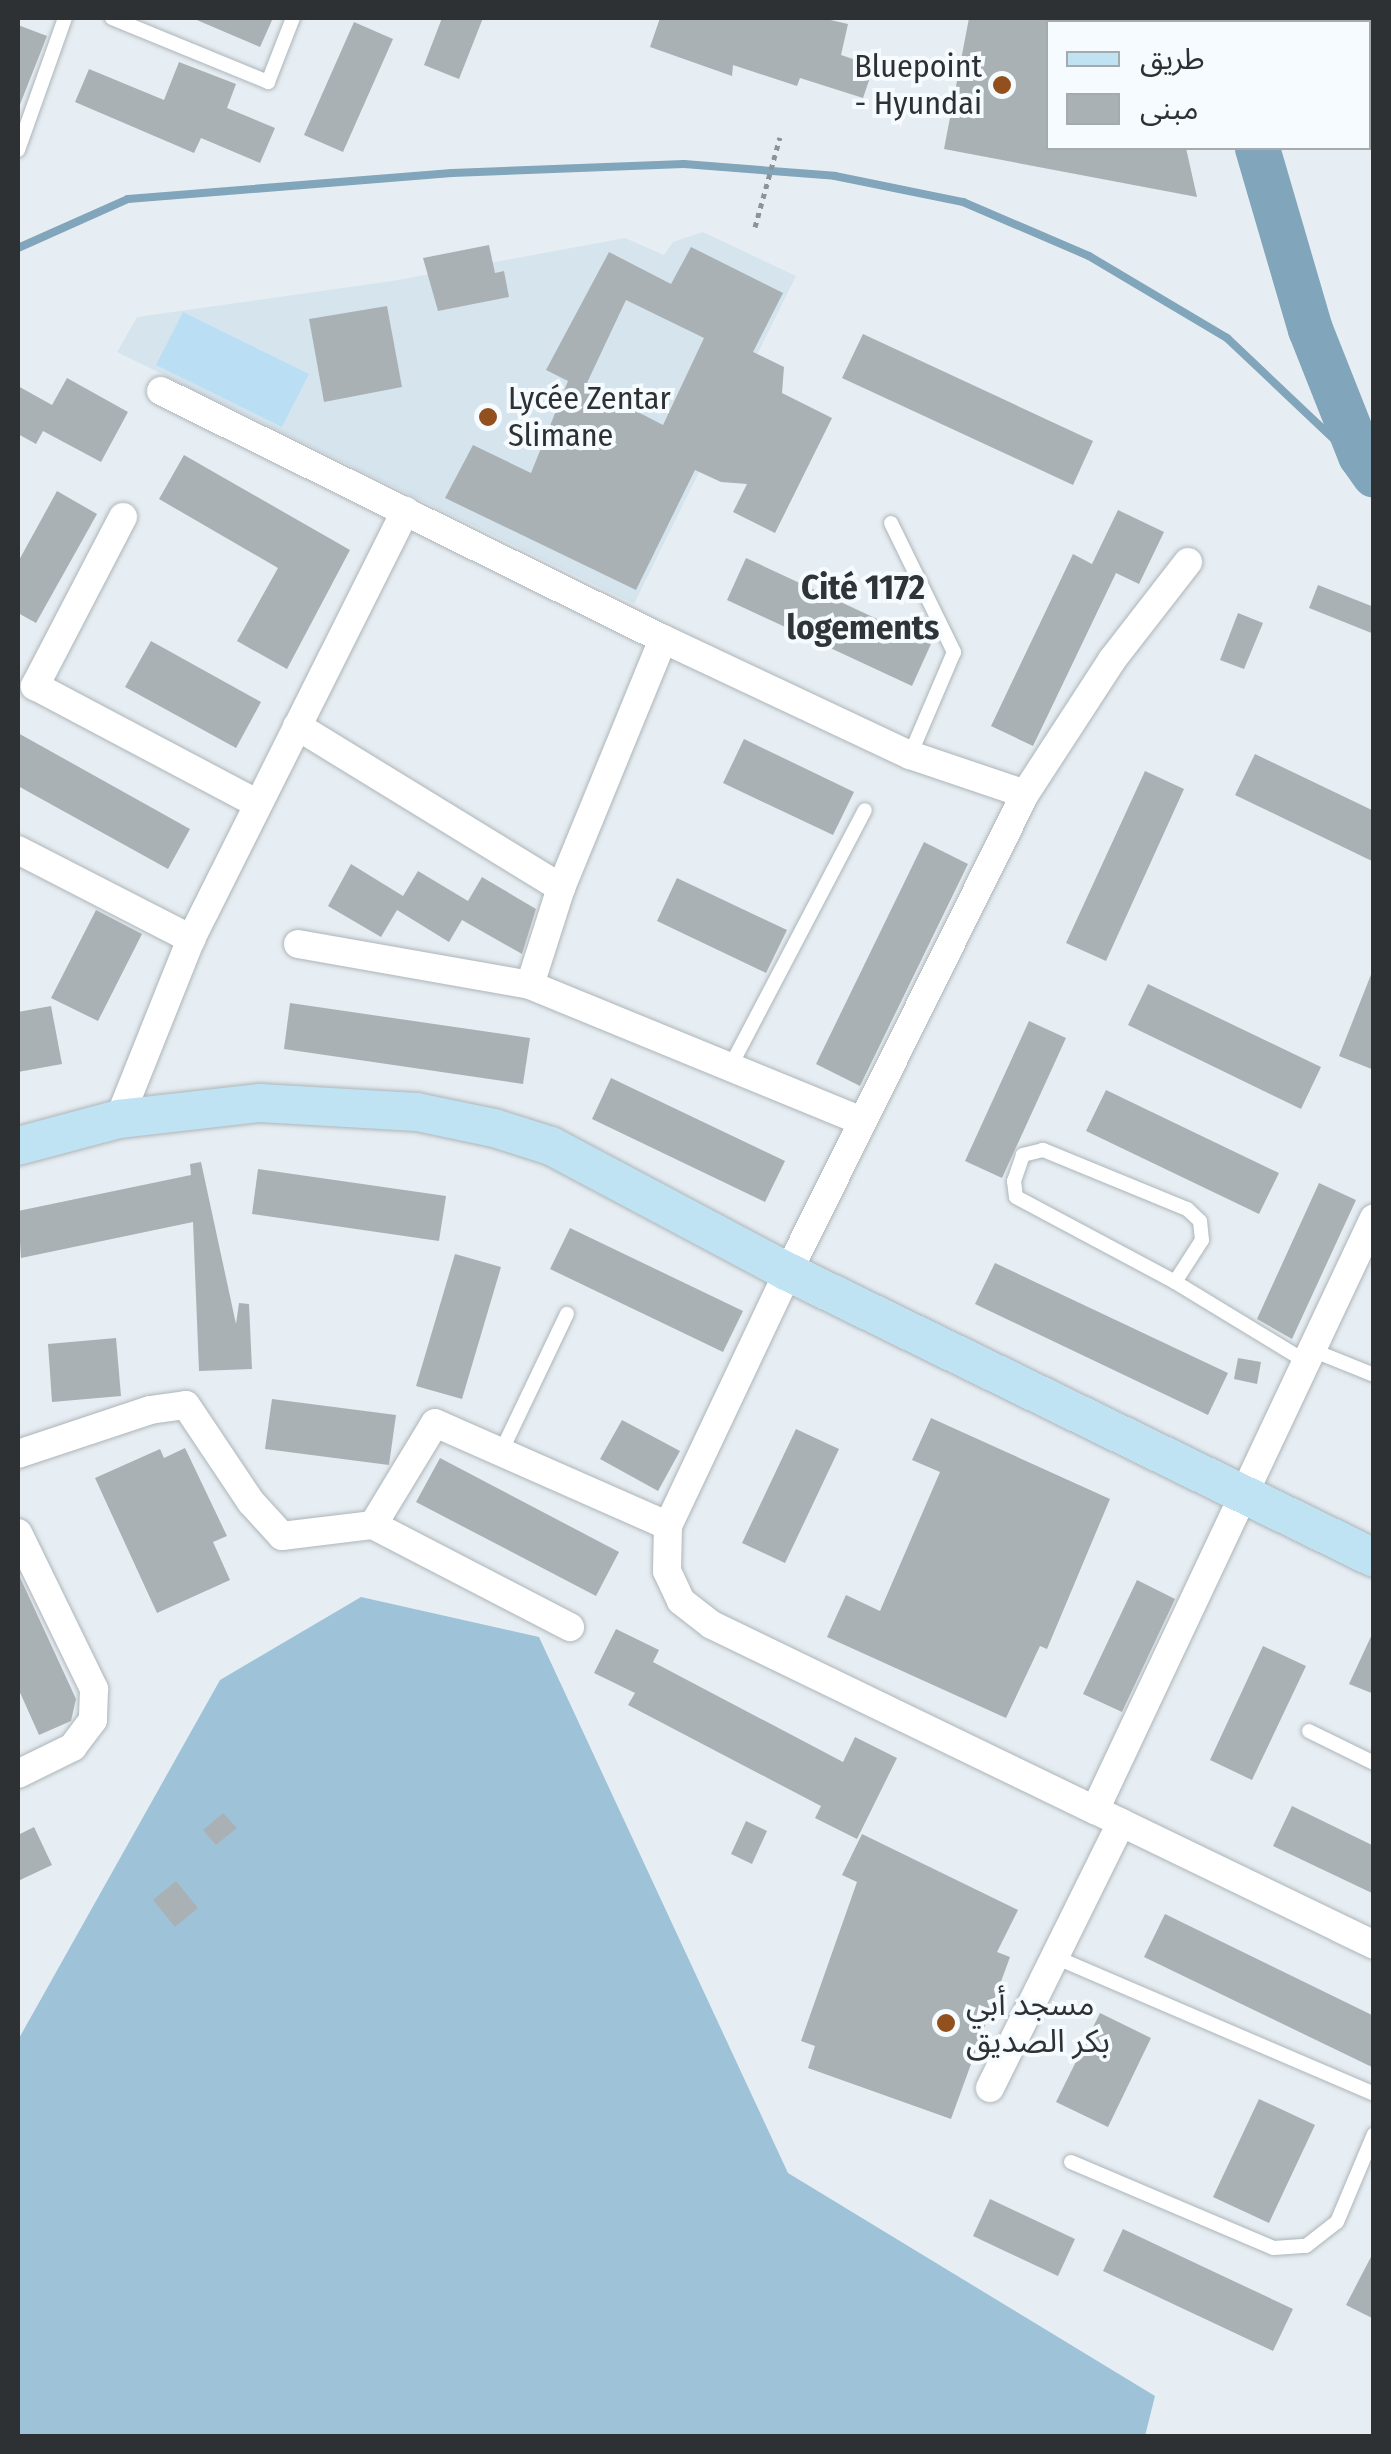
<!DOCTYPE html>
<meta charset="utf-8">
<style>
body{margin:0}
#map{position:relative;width:1391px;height:2454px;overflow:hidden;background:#e7eef3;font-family:"Fira Sans Condensed","Noto Sans Arabic",sans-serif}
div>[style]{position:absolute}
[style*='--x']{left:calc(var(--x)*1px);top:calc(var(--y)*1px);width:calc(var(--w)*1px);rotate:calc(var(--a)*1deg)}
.built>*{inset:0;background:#d6e4ed}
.green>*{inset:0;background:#badff5}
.forest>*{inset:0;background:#9ec3d9}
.stream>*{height:8px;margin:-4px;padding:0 4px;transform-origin:4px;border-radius:4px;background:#81a5ba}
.river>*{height:45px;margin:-22.5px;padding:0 22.5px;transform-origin:22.5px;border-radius:22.5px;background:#81a5ba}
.building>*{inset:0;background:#aab1b5}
.path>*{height:5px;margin-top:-2.5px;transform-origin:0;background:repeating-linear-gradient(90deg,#8e9397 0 5px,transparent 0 10px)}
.roads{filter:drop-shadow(0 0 2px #adb5b9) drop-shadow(0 0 2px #adb5b9)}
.service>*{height:14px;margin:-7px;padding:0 7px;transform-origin:7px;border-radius:7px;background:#fff}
.minor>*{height:28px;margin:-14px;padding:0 14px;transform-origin:14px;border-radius:14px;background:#fff}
.secondary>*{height:38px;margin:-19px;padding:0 19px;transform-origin:19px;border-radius:19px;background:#bfe3f3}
.dots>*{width:28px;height:28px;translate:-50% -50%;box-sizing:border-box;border:5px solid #f5fbff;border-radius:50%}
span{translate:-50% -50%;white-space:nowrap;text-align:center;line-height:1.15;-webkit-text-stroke:8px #f5fbff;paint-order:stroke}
.poi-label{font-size:32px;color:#2e3133}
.right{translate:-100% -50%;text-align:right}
.left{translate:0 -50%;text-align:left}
.neighbourhood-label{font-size:35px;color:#2e3438;font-weight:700}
.frame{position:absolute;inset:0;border:20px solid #2e3133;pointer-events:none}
.legend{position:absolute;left:1046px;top:20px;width:325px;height:130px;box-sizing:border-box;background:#f5fbff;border:2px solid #a5aaad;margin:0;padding:12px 18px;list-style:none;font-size:30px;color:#2e3133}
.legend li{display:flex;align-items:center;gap:20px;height:50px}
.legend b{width:50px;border:2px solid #a5aaad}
</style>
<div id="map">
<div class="built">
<i style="clip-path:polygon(703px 232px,796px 276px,634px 604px,117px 352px,137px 317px,392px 281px,625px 238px,664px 255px,673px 242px)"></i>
</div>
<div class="green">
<i style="clip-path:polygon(183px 312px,309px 374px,282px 427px,156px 365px)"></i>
</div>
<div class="forest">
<i style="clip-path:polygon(361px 1597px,539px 1637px,788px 2173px,1155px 2396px,1145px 2436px,18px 2436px,18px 2040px,220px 1680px)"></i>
</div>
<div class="stream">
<i style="--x:18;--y:248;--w:120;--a:-24"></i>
<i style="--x:128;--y:199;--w:325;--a:-4.6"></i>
<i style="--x:452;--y:173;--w:232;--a:-2.2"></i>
<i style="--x:684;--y:164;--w:151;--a:4.5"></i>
<i style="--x:835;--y:176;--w:131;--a:11.5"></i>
<i style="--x:963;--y:202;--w:137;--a:23.2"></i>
<i style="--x:1089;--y:256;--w:161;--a:30.7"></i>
<i style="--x:1227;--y:338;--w:202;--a:43.4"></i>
</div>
<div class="river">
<i style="--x:1224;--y:18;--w:4;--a:76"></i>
<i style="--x:1257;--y:148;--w:189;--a:73.7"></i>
<i style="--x:1310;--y:329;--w:136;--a:68.4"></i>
<i style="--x:1360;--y:455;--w:24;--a:55"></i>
</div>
<div class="building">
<i style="clip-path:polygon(192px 18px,273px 18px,260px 47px)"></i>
<i style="clip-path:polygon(442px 18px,483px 18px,459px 79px,424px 65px)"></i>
<i style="clip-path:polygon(660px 18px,822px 18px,848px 24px,841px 55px,874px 66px,863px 98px,800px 78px,797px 86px,733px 65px,732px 76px,650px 47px)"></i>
<i style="clip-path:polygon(969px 18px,1048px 18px,1048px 148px,1186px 148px,1197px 197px,944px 149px)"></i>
<i style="clip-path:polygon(354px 22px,393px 39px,343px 152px,304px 135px)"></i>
<i style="clip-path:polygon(18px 25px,47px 36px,19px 107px,18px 107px)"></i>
<i style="clip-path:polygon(179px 62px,236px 84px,227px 108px,275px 128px,260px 163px,201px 138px,194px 153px,75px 102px,89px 69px,164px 100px)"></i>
<i style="clip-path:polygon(489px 245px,495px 273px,504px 271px,509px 297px,438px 311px,423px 258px)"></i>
<i style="clip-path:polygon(evenodd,691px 247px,783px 293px,753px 352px,784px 367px,782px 393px,832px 418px,775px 533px,733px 512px,747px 484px,721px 482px,695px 470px,636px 590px,445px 498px,473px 445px,531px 473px,568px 381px,546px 370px,609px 252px,671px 284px,691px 247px,626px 300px,704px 338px,663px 425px,586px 385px,626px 300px)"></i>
<i style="clip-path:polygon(387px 306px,402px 387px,324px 402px,309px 319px)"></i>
<i style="clip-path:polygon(863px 334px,1093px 441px,1073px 485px,842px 378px)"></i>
<i style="clip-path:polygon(67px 378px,128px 412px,101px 462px,43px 431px,36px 444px,18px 434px,18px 386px,52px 405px)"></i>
<i style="clip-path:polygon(184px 455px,350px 550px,287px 669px,237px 641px,278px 568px,159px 499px)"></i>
<i style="clip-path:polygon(57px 491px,97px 514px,36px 623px,18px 613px,18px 562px)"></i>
<i style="clip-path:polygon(1118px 510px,1164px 532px,1139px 584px,1116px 573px,1033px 746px,991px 726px,1073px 554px,1092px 564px)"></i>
<i style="clip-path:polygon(746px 558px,931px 644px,912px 686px,727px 600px)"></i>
<i style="clip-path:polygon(1318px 585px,1374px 607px,1374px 634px,1309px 608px)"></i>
<i style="clip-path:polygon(1238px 613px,1263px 623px,1244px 669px,1220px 660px)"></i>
<i style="clip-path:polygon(151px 641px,261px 702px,236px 748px,125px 687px)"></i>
<i style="clip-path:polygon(18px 733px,190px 829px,168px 869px,18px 786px)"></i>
<i style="clip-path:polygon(744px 739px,854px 792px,833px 835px,723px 783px)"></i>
<i style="clip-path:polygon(1255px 754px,1374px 811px,1374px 862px,1235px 795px)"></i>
<i style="clip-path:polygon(1145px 771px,1184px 789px,1106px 961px,1066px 943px)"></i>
<i style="clip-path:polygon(924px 842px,968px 864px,860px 1086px,816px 1064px)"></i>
<i style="clip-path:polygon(351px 864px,403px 896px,418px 871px,468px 901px,482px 877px,536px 909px,522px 954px,462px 920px,449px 942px,397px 910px,381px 937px,328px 906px)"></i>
<i style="clip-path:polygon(677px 878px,787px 930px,766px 973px,657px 921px)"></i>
<i style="clip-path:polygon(96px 910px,142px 934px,98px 1021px,51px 998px)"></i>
<i style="clip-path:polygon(1372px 972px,1374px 972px,1374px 1070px,1339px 1056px)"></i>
<i style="clip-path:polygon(1148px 984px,1321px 1067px,1301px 1109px,1128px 1025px)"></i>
<i style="clip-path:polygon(290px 1003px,530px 1038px,523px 1084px,284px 1049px)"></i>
<i style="clip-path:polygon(51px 1006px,62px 1064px,18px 1072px,18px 1012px)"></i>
<i style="clip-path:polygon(1029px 1021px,1066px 1038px,1002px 1178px,965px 1161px)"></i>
<i style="clip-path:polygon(611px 1078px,785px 1161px,765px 1202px,592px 1119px)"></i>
<i style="clip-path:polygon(1106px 1090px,1279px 1173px,1259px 1214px,1086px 1131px)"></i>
<i style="clip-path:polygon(201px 1162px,236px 1324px,239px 1303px,249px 1304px,252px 1369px,199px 1371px,193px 1222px,21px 1258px,18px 1211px,191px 1175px,190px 1164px)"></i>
<i style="clip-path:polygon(258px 1169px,446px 1196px,439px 1241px,252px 1214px)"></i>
<i style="clip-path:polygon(1319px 1183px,1356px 1200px,1292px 1339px,1257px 1319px)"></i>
<i style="clip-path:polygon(570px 1228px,743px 1311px,723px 1352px,550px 1269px)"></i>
<i style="clip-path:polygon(455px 1254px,501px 1267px,462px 1399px,416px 1386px)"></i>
<i style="clip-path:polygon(995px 1263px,1228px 1373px,1208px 1415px,975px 1304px)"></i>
<i style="clip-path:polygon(116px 1338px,121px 1396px,52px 1402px,48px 1344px)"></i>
<i style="clip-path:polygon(1238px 1358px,1261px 1362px,1257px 1384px,1234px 1379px)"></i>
<i style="clip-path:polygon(272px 1399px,396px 1415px,389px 1465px,265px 1449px)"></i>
<i style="clip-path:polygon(931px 1418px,1110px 1499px,1047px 1649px,1040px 1646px,1006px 1718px,827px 1637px,846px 1595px,880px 1611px,940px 1472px,912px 1460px)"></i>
<i style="clip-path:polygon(622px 1420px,680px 1451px,658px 1491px,600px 1459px)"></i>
<i style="clip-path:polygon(796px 1429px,839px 1449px,785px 1563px,742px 1543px)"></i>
<i style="clip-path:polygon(185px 1448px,227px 1536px,213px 1542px,230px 1580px,157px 1613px,95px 1478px,160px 1449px,164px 1458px)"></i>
<i style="clip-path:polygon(440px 1458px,619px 1552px,596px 1596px,416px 1502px)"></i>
<i style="clip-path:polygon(18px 1573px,76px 1699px,71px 1721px,39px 1735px,18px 1688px)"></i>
<i style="clip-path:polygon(1137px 1580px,1175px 1599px,1122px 1712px,1083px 1694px)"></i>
<i style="clip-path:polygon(616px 1629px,659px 1650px,653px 1662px,843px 1762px,855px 1737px,897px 1758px,857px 1839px,815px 1818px,821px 1806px,628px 1705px,635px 1693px,594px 1673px)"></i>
<i style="clip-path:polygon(1374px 1630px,1374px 1694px,1349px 1684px)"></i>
<i style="clip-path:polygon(1263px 1646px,1306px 1666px,1252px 1780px,1210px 1760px)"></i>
<i style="clip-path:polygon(1292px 1806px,1374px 1846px,1374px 1894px,1273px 1846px)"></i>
<i style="clip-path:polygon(223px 1813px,237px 1828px,216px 1845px,203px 1830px)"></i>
<i style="clip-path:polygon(746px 1821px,767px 1831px,752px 1864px,731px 1854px)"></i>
<i style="clip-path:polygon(34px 1827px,52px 1865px,18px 1881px,18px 1835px)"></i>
<i style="clip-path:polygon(862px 1834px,1018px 1910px,997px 1952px,1010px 1957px,951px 2119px,808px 2068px,815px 2046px,801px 2041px,857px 1882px,842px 1875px)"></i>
<i style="clip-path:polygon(176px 1881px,198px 1908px,175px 1927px,153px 1900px)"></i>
<i style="clip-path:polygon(1165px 1914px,1374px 2016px,1374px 2068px,1144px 1957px)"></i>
<i style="clip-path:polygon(1100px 2013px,1151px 2038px,1108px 2127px,1056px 2102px)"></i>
<i style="clip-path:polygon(1259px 2099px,1315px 2125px,1269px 2223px,1213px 2197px)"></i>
<i style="clip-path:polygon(990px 2199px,1075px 2239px,1058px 2276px,973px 2236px)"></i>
<i style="clip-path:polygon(1123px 2229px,1293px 2309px,1273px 2351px,1103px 2271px)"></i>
<i style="clip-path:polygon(1374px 2251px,1374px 2319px,1346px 2305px)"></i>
</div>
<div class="path">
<i style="--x:755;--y:227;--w:93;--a:-74.5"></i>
</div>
<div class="roads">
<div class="service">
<i style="--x:112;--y:18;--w:169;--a:22.3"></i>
<i style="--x:268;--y:82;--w:69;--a:-68.7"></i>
<i style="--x:18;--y:150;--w:140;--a:-70.4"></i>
<i style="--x:891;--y:523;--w:144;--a:64"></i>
<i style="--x:954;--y:652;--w:112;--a:113.1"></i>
<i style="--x:730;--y:1067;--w:290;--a:-62.3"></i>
<i style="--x:1175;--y:1282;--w:50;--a:-57.3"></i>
<i style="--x:1202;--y:1240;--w:19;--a:-96"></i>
<i style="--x:1200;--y:1221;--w:18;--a:-137"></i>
<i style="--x:1187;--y:1209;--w:156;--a:-157.7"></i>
<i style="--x:1043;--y:1150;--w:21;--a:166"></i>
<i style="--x:1023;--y:1155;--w:28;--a:109"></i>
<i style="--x:1014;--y:1181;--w:16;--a:83"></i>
<i style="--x:1016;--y:1197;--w:180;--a:28.1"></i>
<i style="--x:1175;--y:1282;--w:152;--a:31.3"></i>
<i style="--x:1312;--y:1350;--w:67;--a:22"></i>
<i style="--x:502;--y:1450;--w:151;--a:-64.5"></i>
<i style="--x:1309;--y:1731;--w:72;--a:26.2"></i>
<i style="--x:1055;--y:1957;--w:347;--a:23.2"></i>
<i style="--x:1071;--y:2162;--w:220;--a:23"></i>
<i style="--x:1274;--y:2248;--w:32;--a:-4"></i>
<i style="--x:1306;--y:2246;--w:39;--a:-38"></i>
<i style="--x:1337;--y:2222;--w:95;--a:-67.2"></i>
</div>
<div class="minor">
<i style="--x:161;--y:391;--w:560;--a:26.29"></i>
<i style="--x:663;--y:639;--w:273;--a:25.2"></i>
<i style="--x:910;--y:755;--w:121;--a:18.7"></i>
<i style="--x:123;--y:517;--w:191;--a:117.5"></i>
<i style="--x:35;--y:686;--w:252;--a:27.9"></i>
<i style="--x:1188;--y:562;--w:124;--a:127.8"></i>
<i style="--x:1112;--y:660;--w:160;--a:123"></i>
<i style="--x:1025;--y:794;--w:534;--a:116.37"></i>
<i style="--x:788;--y:1272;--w:281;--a:115.3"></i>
<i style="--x:668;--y:1526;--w:45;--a:91.3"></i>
<i style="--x:667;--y:1571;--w:33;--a:65"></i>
<i style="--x:681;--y:1601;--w:39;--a:38"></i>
<i style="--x:712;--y:1625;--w:425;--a:25.8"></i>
<i style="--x:1095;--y:1810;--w:654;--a:-64.77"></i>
<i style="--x:297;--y:726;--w:310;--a:31.5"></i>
<i style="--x:18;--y:850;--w:195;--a:27.2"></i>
<i style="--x:298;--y:944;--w:236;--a:10"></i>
<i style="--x:530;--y:985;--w:359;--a:22.3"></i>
<i style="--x:530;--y:985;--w:102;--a:-72.3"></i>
<i style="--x:561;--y:888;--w:269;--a:-67.7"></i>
<i style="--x:119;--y:1119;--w:194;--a:-68.2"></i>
<i style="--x:191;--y:939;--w:479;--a:-63.4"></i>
<i style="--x:18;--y:1454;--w:139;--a:-18.4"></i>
<i style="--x:150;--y:1410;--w:36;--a:-8"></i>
<i style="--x:186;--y:1405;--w:117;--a:56.2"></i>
<i style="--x:251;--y:1502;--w:46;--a:47.6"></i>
<i style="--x:282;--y:1536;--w:92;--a:-6.9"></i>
<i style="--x:373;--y:1525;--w:222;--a:27.4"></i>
<i style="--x:373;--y:1525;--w:119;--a:-58.7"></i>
<i style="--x:435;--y:1423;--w:255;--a:23.8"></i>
<i style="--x:18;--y:1533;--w:174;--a:64"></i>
<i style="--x:94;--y:1689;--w:31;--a:92"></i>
<i style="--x:93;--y:1720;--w:34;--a:127"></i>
<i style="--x:73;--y:1747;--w:61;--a:153.9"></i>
<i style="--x:1095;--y:1810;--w:310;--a:25.8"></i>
<i style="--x:990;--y:2088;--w:296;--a:-63.7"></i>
</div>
<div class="secondary">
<i style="--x:18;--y:1146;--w:105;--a:-15"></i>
<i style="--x:119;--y:1119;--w:142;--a:-6.5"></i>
<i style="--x:260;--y:1103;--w:157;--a:3.3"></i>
<i style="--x:417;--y:1112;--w:79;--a:11.7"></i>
<i style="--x:494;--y:1128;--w:60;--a:17.5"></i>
<i style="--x:551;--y:1146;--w:268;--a:28"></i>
<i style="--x:788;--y:1272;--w:652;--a:26.01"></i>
</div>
</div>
<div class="dots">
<i style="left:1002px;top:85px;background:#92501e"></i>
<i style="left:488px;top:417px;background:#92501e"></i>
<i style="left:946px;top:2023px;background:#92501e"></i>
</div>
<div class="poi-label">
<span class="right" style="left:982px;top:85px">Bluepoint<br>- Hyundai</span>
<span class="left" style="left:508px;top:417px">Lycée Zentar<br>Slimane</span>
<span class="left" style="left:966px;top:2023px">مسجد أبي<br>بكر الصديق</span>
</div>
<div class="neighbourhood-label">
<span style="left:863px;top:607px">Cité 1172<br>logements</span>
</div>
<div class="frame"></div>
<ul class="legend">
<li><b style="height:12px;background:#bfe3f3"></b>طريق</li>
<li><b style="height:28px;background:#aab1b5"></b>مبنى</li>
</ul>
</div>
